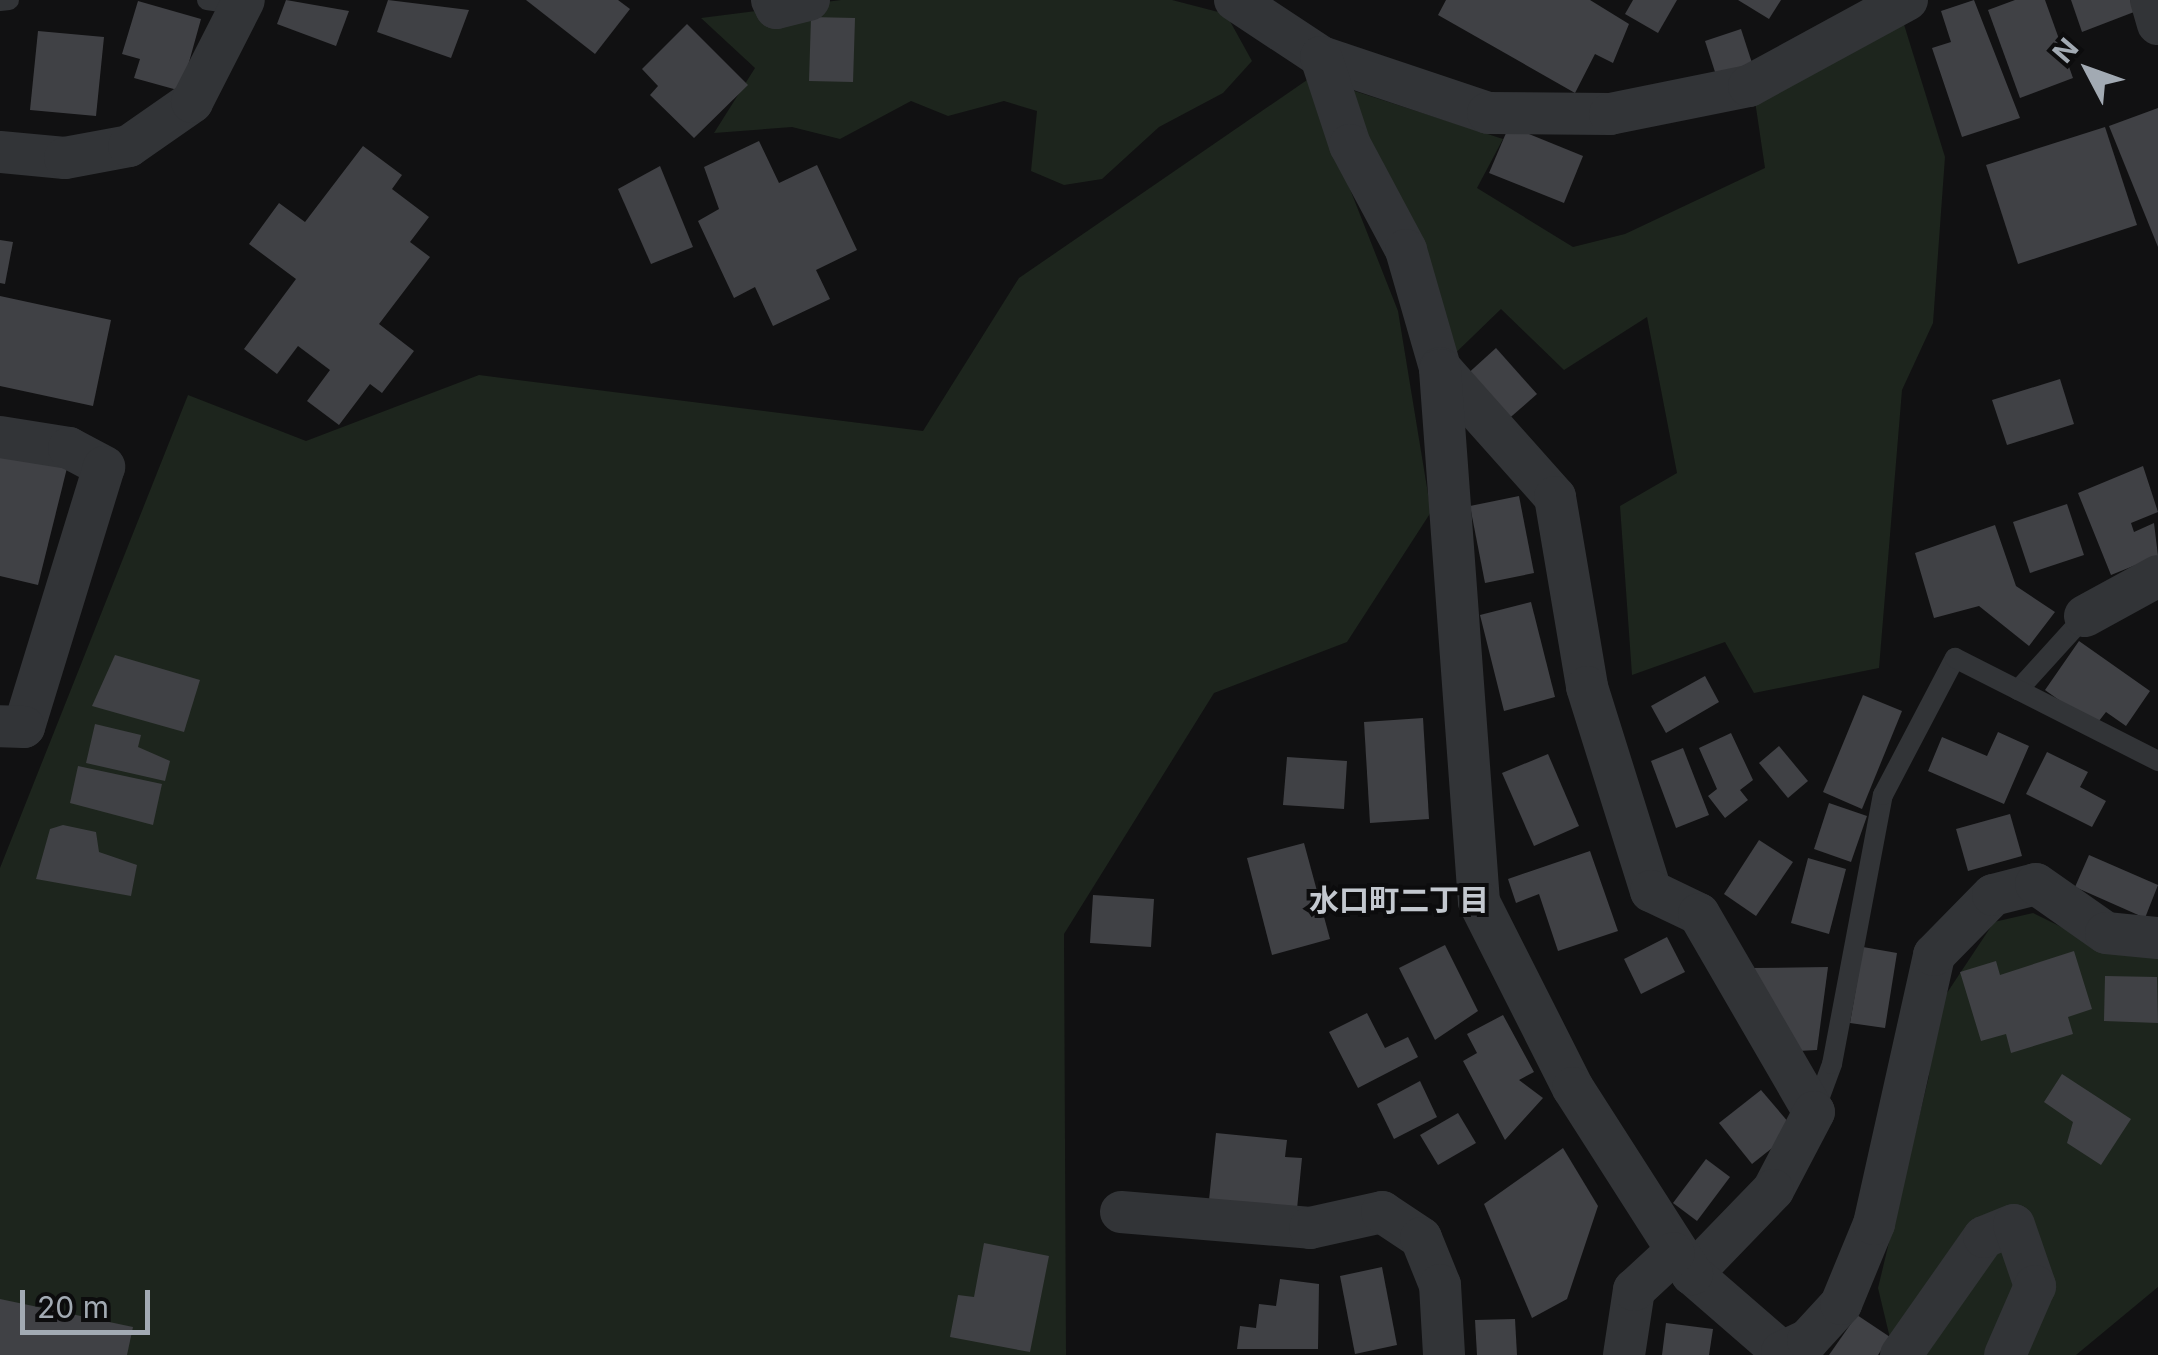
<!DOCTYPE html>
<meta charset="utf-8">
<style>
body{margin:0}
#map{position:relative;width:2158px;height:1355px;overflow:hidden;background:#111112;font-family:Inter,"Noto Sans JP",sans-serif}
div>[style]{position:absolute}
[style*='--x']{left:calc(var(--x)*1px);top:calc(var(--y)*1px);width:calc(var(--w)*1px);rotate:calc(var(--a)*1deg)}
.green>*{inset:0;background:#1d251d}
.building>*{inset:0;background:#404145}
.service>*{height:20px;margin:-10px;padding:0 10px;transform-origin:10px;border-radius:10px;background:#323437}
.minor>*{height:42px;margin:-21px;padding:0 21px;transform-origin:21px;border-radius:21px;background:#323437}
span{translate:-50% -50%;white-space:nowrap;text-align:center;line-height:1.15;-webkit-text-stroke:8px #0c0c0d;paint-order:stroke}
.neighbourhood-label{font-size:30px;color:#c3c8cf;font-weight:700}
.north{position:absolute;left:2038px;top:20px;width:100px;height:100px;-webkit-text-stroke:8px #0c0c0d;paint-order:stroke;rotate:311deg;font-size:28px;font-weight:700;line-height:40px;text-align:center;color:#a2aab3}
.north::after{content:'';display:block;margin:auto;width:35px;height:45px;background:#a2aab3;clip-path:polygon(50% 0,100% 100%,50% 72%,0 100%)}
.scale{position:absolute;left:20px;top:1290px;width:130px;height:45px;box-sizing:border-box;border:5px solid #a2aab3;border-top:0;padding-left:12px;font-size:30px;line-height:35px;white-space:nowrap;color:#a2aab3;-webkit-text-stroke:8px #0c0c0d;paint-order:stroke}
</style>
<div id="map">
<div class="green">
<i style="clip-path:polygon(841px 0,1172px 0,1226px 14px,1252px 61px,1223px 93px,1159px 127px,1102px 179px,1064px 185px,1031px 171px,1037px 111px,1004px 101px,948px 116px,911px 101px,840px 139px,792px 127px,714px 133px,755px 68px,701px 18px)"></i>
<i style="clip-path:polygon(1902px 18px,1945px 157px,1933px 323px,1902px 390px,1879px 668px,1754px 693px,1725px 642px,1632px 675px,1620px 506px,1677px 473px,1647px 317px,1564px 370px,1501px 309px,1440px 368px,1330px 83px,1503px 139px,1477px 188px,1573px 247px,1625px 234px,1765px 168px,1755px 101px)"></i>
<i style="clip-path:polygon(1307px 80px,1398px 311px,1431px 512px,1347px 642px,1214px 693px,1064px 934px,1066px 1355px,0 1355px,0 868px,188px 395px,306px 441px,479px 375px,923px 431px,1019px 278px)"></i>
<i style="clip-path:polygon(2033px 913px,2110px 951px,2158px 953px,2158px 1287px,2076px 1355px,1894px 1355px,1878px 1288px,1929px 1076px,1933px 1014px,1994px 922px)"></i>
</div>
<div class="building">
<i style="clip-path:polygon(286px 0,349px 11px,336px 46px,277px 24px)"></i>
<i style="clip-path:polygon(388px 0,469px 10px,451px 58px,377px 32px)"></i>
<i style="clip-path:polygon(526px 0,618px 0,630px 9px,595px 54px)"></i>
<i style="clip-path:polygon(1446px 0,1590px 0,1629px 24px,1613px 63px,1595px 54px,1575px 93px,1438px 15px)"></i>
<i style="clip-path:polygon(1633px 0,1677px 0,1658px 33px,1625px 14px)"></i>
<i style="clip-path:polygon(1738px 0,1781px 0,1769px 19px)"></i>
<i style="clip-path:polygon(1974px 0,2020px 118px,1962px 137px,1932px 48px,1951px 42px,1941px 11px)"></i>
<i style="clip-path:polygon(2015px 0,2045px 0,2073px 78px,2020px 98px,1988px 10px)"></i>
<i style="clip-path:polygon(2071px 0,2130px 0,2134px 12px,2082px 32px)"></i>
<i style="clip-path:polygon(138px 1px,201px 19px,181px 91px,134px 78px,140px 59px,122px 54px)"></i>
<i style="clip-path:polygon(811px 17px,855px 18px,853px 82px,809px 81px)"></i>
<i style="clip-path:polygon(687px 24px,748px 85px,694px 138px,650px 95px,658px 86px,642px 69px)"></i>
<i style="clip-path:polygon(1741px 29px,1753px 66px,1717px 78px,1705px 41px)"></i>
<i style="clip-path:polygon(38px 31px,104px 37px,96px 116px,30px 110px)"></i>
<i style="clip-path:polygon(2158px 108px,2158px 247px,2109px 126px)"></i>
<i style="clip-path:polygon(1509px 126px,1583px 156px,1564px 203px,1489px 173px)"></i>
<i style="clip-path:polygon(2105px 127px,2137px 225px,2018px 264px,1986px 165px)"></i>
<i style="clip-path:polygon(759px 141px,779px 183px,817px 165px,857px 250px,816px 270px,830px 299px,773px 326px,755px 287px,734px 298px,698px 221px,719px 209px,704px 167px)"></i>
<i style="clip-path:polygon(363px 146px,402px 175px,392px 189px,429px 217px,410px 242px,430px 257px,379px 324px,414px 351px,382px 393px,370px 384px,339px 425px,307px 401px,330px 370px,298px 346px,277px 374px,244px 349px,296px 279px,249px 244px,279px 203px,305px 222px)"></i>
<i style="clip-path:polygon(660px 166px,693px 247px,651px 264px,618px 189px)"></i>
<i style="clip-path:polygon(0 240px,13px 242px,5px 284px,0 283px)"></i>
<i style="clip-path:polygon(0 296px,111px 320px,93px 406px,0 386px)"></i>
<i style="clip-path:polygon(1496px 348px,1537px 394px,1505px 422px,1464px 377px)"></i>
<i style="clip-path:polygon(2060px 379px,2074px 424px,2007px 445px,1992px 400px)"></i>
<i style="clip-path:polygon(0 457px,67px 468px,38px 585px,0 576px)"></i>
<i style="clip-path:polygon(2143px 466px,2158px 512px,2131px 523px,2134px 532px,2154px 523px,2158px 556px,2111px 575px,2078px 493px)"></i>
<i style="clip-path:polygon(1519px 496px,1534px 573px,1485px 583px,1470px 506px)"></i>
<i style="clip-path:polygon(2067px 504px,2084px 555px,2030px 573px,2013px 522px)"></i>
<i style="clip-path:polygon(1995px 525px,2016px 586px,2055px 612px,2029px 646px,1979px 606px,1934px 618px,1915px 553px)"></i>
<i style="clip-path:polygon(1531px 602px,1555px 697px,1504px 711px,1480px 615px)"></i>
<i style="clip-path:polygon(2079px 641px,2150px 691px,2126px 726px,2106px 712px,2095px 726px,2045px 690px)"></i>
<i style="clip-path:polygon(115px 655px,200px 680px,184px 732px,92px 706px)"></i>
<i style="clip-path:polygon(1705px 676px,1719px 702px,1666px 733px,1651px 706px)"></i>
<i style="clip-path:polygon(1863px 695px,1902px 711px,1862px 809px,1823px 792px)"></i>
<i style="clip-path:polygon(1423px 718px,1429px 819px,1370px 823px,1364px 722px)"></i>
<i style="clip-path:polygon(95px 724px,141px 735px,138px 747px,170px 761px,165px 781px,86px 763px)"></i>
<i style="clip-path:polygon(1998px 732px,2029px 746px,2004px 804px,1928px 771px,1942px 737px,1987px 756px)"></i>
<i style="clip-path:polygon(1731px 733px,1753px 780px,1740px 790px,1748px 800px,1725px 818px,1708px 796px,1717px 789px,1699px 748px)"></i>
<i style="clip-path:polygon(1779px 746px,1808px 781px,1788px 798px,1759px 763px)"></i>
<i style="clip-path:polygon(1683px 748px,1709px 815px,1676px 828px,1651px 761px)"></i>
<i style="clip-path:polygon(2047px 752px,2088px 772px,2080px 787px,2106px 801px,2092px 827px,2026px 794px)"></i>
<i style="clip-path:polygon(1548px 754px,1579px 826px,1534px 846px,1502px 773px)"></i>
<i style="clip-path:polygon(1287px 757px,1347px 761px,1344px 809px,1283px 805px)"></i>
<i style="clip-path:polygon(78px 766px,162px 784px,153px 825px,70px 803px)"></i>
<i style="clip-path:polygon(1829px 803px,1867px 816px,1851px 862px,1814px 849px)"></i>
<i style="clip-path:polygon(2010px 814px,2022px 856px,1968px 871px,1956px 829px)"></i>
<i style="clip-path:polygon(63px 825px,96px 832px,99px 852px,137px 865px,131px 896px,36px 879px,50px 829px)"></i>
<i style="clip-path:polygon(1759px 840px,1793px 862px,1756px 916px,1724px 894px)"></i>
<i style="clip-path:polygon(1304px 843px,1330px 939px,1272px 955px,1247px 858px)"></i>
<i style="clip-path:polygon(1590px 851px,1618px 931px,1558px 951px,1539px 894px,1516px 903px,1508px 879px)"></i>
<i style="clip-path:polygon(2089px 855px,2158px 885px,2145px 918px,2075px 887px)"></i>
<i style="clip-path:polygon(1808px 858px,1846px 869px,1829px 934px,1791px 923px)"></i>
<i style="clip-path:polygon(1093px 895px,1154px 899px,1151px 947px,1090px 943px)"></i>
<i style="clip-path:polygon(1667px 937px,1685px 972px,1641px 994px,1624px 959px)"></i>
<i style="clip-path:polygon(1445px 945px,1478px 1011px,1435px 1040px,1399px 968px)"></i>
<i style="clip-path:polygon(1863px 947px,1897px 953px,1885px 1028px,1850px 1023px)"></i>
<i style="clip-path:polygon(2074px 951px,2092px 1009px,2068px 1017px,2073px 1034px,2011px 1053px,2006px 1034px,1981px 1041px,1960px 972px,1996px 961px,2000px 975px)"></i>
<i style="clip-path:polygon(1828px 967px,1817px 1050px,1798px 1051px,1752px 968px)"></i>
<i style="clip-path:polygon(2105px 976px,2157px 977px,2158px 1023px,2104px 1021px)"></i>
<i style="clip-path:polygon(1367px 1013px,1385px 1048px,1408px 1037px,1418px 1057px,1358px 1088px,1329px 1032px)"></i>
<i style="clip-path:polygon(1503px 1015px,1534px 1072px,1519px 1080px,1543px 1098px,1505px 1140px,1463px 1061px,1477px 1053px,1467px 1034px)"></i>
<i style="clip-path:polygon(2062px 1074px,2131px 1119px,2101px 1165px,2067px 1143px,2073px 1122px,2044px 1102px)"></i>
<i style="clip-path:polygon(1420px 1081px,1437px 1117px,1394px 1139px,1377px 1104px)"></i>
<i style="clip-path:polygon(1761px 1090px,1795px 1130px,1752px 1164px,1719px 1123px)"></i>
<i style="clip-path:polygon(1458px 1113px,1476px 1143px,1438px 1165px,1420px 1135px)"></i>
<i style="clip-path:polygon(1216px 1133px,1287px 1140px,1285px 1157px,1302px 1158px,1297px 1209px,1209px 1200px)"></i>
<i style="clip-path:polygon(1563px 1148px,1598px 1206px,1567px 1299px,1532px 1318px,1484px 1204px)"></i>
<i style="clip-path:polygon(1706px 1159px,1730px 1177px,1697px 1221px,1673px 1203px)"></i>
<i style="clip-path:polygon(984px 1243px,1049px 1256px,1030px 1352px,950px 1337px,958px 1295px,974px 1297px)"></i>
<i style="clip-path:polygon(1382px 1267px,1397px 1345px,1355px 1354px,1340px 1276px)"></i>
<i style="clip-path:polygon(1280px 1279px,1319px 1284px,1318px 1349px,1237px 1349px,1240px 1326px,1256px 1328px,1259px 1304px,1276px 1306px)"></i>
<i style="clip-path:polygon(0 1299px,133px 1327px,127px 1355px,0 1355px)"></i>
<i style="clip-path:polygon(1857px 1315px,1890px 1337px,1878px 1355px,1829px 1355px)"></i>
<i style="clip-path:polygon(1515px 1319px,1517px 1355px,1477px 1355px,1475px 1320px)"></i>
<i style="clip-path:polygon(1666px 1323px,1713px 1329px,1709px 1355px,1662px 1355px)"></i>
</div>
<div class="service">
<i style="--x:207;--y:0;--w:36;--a:8"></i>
<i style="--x:0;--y:1;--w:9;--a:-6"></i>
<i style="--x:2018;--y:690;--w:100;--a:-47.8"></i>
<i style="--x:1815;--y:1110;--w:49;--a:-69.7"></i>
<i style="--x:1832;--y:1064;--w:274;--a:-79.3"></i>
<i style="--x:1883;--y:795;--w:155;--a:-62.3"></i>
<i style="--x:1955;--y:658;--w:228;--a:26.9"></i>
</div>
<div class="minor">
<i style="--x:772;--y:0;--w:9;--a:63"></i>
<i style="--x:776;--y:8;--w:34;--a:-14"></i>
<i style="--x:1235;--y:0;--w:103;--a:33.5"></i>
<i style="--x:1321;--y:57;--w:176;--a:18.5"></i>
<i style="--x:1488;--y:113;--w:122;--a:0.5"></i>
<i style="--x:1610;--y:114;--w:142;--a:-11.4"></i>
<i style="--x:1749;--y:86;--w:180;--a:-28.6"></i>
<i style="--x:2151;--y:0;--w:25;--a:74"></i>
<i style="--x:1321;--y:57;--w:93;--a:71.8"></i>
<i style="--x:1350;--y:145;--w:119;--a:61.9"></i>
<i style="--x:1406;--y:250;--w:123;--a:73.9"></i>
<i style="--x:1440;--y:368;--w:173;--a:48.3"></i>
<i style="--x:1555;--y:497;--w:193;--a:80.4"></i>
<i style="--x:1587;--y:687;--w:214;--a:72.6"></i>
<i style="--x:1651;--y:891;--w:53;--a:25.6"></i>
<i style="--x:1699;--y:914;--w:229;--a:59.9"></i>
<i style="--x:1814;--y:1112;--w:88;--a:117.7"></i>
<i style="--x:1773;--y:1190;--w:117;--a:134"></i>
<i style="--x:1692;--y:1274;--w:119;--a:40.9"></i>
<i style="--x:1782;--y:1352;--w:29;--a:-25"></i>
<i style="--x:1808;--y:1340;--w:49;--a:-47.5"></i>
<i style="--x:1841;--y:1304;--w:87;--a:-67.6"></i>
<i style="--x:1874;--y:1224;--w:276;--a:-77.4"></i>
<i style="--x:1934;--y:955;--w:84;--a:-45.5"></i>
<i style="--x:1993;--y:895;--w:44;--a:-14.3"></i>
<i style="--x:2036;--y:884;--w:85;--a:35"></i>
<i style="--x:2106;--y:933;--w:52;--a:5.5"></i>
<i style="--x:0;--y:152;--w:65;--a:5.3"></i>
<i style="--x:65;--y:158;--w:65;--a:-10.6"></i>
<i style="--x:129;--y:146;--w:77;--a:-34.9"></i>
<i style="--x:192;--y:102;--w:114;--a:-63"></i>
<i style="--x:1440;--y:370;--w:533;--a:85.81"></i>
<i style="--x:1479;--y:902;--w:208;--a:63.2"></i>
<i style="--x:1573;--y:1088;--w:221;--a:57.4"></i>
<i style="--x:0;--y:437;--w:70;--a:9.1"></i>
<i style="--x:69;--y:448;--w:40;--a:28"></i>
<i style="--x:104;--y:467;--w:272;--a:107.1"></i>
<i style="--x:24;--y:727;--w:24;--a:-178"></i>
<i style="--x:2085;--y:616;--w:83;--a:-28.7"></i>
<i style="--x:1121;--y:1212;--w:190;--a:4.8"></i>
<i style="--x:1310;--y:1228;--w:74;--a:-12.5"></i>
<i style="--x:1382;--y:1212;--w:47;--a:33.7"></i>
<i style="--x:1421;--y:1238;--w:51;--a:68"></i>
<i style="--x:1440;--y:1285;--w:70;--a:86.7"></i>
<i style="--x:1624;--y:1355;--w:66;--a:-81.3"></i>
<i style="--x:1634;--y:1290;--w:54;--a:-42.8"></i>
<i style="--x:1901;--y:1355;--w:144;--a:-54.9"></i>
<i style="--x:1984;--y:1237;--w:32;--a:-22"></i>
<i style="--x:2014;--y:1225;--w:65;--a:71"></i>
<i style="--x:2035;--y:1286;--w:75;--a:113.5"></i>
</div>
<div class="neighbourhood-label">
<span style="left:1399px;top:900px">水口町二丁目</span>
</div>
<div class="north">N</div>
<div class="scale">20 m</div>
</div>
